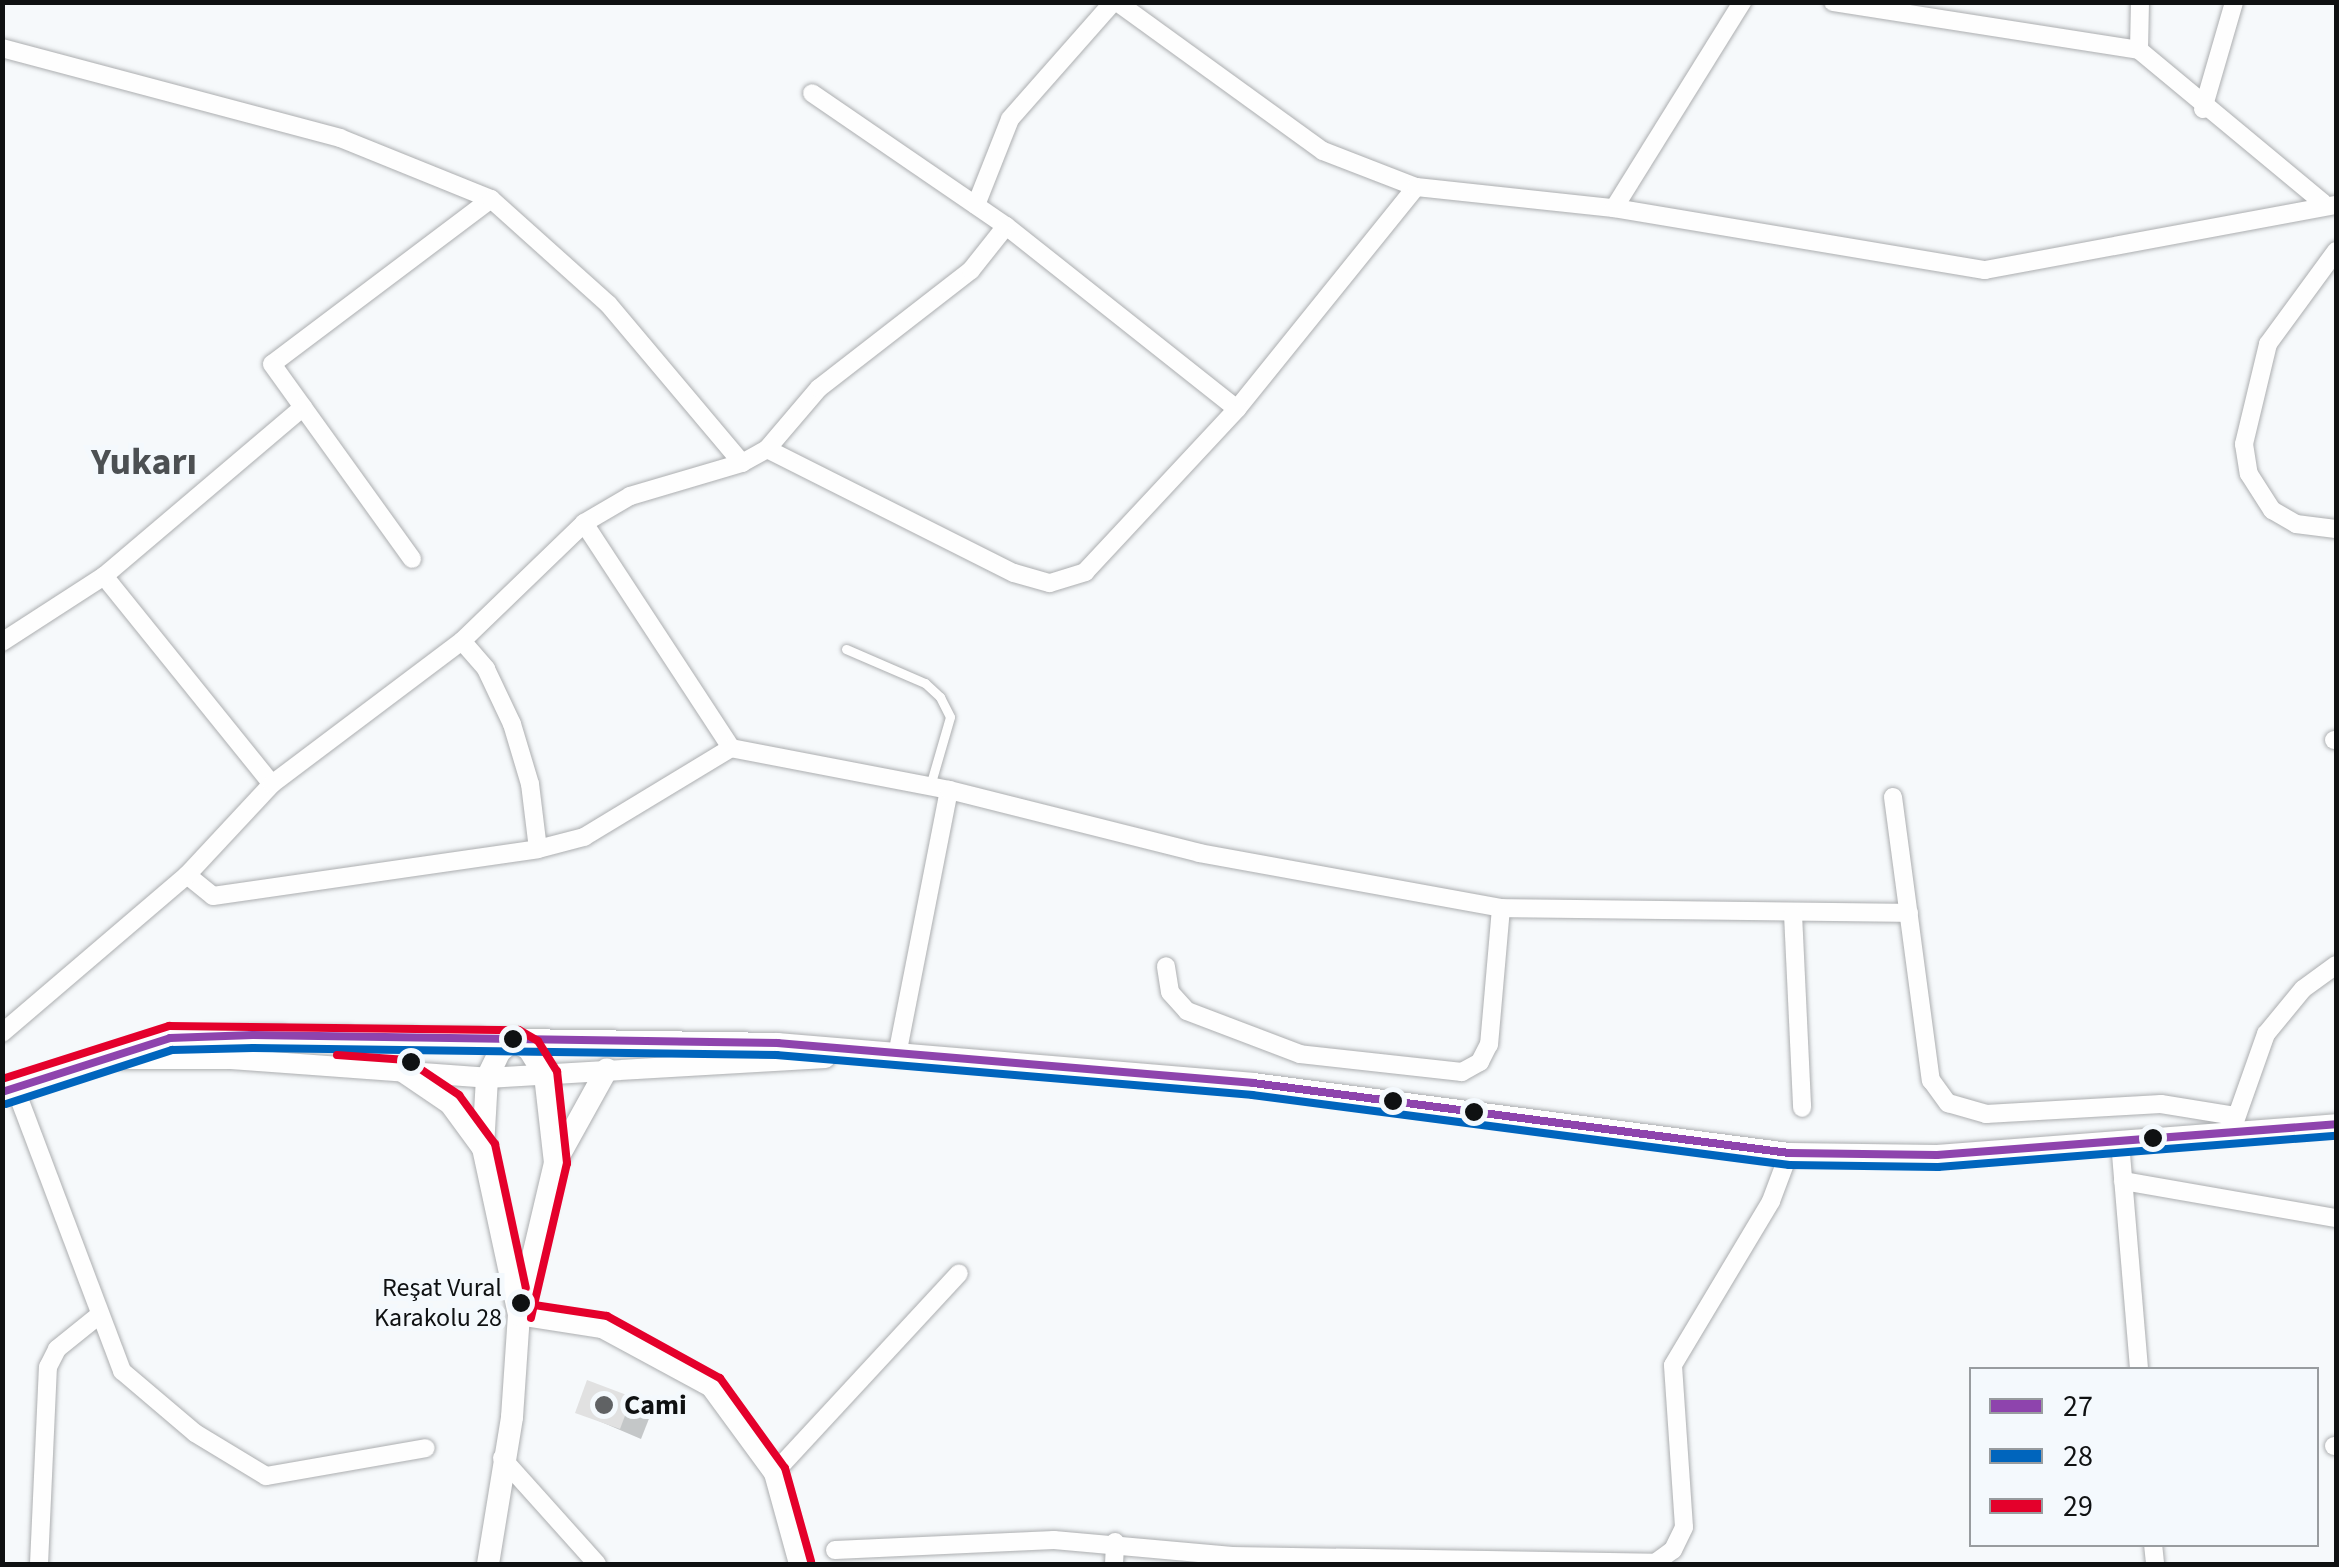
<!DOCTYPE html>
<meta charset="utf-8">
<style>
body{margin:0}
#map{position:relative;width:2339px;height:1567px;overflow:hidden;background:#f6f9fb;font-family:"Source Sans 3",sans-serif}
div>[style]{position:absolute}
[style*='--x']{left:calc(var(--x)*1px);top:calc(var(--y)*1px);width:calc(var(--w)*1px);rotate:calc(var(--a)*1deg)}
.shadow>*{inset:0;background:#0003}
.building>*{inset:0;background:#e1e1e1}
.roads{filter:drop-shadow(0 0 2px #acaeb0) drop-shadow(0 0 2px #acaeb0)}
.service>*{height:9px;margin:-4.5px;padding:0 4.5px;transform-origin:4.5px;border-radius:4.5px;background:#fefefe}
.minor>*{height:18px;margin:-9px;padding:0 9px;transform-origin:9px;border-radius:9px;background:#fefefe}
.tertiary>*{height:20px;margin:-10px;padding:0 10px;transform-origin:10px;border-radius:10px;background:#fefefe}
.secondary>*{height:22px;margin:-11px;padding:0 11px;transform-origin:11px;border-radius:11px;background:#fefefe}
.bus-1>*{height:8px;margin:-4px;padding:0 4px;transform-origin:4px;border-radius:4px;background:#8e44ad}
.bus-2>*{height:8px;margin:-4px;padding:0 4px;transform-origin:4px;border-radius:4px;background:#0065bd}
.bus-3>*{height:8px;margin:-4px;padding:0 4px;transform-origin:4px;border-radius:4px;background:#e4002b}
.dots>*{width:28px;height:28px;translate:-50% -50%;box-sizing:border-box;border:5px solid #f4f9fd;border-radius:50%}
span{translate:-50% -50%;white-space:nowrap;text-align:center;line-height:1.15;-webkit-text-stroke:10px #f4f9fd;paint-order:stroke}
.bus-label{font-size:26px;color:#0f1112}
.right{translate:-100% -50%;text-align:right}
.poi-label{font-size:28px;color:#0f1112;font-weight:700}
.left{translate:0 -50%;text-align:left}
.district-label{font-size:38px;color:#4c5053;font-weight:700}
.frame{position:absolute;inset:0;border:5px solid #0f1112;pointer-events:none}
.legend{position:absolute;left:1969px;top:1367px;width:350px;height:180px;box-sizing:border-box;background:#f4f9fd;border:2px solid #989c9f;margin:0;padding:12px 18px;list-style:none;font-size:30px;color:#0f1112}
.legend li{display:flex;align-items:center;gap:20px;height:50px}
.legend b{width:50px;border:2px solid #989c9f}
</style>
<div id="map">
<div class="shadow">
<i style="clip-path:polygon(589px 1384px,652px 1411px,641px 1439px,578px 1412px)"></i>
</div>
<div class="building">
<i style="clip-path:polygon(587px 1380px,632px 1397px,620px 1429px,575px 1413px)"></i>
</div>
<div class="roads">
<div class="service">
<i style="--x:846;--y:649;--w:86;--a:23.3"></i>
<i style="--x:925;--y:683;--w:21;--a:43"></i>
<i style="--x:940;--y:697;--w:22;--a:63"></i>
<i style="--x:950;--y:717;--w:72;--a:106.2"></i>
</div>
<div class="minor">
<i style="--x:1117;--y:2;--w:254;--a:35.9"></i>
<i style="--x:1323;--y:151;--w:100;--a:21.2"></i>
<i style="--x:1416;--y:187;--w:285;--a:128.9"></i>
<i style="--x:1833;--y:2;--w:310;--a:8.9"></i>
<i style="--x:2139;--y:50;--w:239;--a:39.7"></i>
<i style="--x:2;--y:48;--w:350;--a:14.9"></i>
<i style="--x:340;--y:138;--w:163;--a:22"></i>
<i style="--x:491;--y:199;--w:274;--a:143"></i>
<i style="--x:272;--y:364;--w:240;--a:54.3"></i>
<i style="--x:2139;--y:50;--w:48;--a:-88.8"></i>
<i style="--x:2203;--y:109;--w:111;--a:-73.8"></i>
<i style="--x:1416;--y:187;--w:199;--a:6.1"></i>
<i style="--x:1614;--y:208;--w:376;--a:9.5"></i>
<i style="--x:1985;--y:270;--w:357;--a:-10.5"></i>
<i style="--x:976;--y:205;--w:92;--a:-68.4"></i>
<i style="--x:1010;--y:119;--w:156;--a:-48.6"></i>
<i style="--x:1614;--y:208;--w:243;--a:-58.1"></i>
<i style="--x:2336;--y:251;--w:115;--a:126.2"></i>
<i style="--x:2268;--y:344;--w:103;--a:103.5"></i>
<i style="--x:2244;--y:444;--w:30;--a:81"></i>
<i style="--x:2249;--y:474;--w:43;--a:57.4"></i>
<i style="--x:2272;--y:510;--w:28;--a:30"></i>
<i style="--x:2296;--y:524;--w:40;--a:7.1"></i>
<i style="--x:767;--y:449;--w:80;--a:-49.6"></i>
<i style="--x:819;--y:388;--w:192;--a:-37.8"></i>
<i style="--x:971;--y:270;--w:56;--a:-51.5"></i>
<i style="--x:742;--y:463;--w:29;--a:-29"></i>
<i style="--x:767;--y:449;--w:276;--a:26.7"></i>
<i style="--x:1014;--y:573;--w:37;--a:16"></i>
<i style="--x:1050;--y:583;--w:37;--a:-17"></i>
<i style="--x:1085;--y:572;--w:223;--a:-47"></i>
<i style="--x:1237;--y:409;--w:295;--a:-141.6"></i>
<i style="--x:1006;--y:226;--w:235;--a:-145.6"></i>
<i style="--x:584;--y:523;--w:269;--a:56.8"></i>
<i style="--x:731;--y:748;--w:222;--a:10.9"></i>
<i style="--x:949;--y:790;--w:271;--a:101.1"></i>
<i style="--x:104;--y:576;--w:267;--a:51.1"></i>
<i style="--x:462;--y:641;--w:37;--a:49"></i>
<i style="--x:486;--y:669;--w:61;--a:64.7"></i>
<i style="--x:512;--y:724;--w:63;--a:73.3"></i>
<i style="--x:530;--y:784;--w:65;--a:83"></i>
<i style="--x:2;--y:642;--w:121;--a:-32.9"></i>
<i style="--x:104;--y:576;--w:261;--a:-40.3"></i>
<i style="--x:2334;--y:740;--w:2;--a:0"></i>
<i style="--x:949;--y:790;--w:258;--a:14.1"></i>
<i style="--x:1199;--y:853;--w:307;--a:10.3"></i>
<i style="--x:1501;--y:908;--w:137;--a:95"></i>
<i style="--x:1489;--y:1044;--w:20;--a:117"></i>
<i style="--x:1480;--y:1062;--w:21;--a:151"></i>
<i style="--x:1462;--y:1072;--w:163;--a:-173.7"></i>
<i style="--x:1300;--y:1054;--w:121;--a:-159.2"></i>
<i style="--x:1187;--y:1011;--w:25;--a:-132"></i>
<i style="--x:1170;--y:992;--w:26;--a:-99"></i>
<i style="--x:1893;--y:797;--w:286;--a:82.4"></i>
<i style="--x:1931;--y:1080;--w:29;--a:54"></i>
<i style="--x:1948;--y:1103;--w:40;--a:16"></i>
<i style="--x:1986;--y:1114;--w:175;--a:-3.3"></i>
<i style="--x:2161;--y:1104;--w:75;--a:9.2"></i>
<i style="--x:187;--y:875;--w:33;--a:39"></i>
<i style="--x:213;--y:896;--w:328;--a:-8.2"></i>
<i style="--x:538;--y:849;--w:48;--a:-14.6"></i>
<i style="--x:584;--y:837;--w:172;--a:-31.2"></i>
<i style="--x:1501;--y:908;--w:408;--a:0.7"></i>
<i style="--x:1793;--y:914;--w:194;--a:87.3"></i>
<i style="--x:2;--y:1033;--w:243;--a:-40.5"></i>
<i style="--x:187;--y:875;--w:125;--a:-47"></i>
<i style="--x:272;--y:784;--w:238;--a:-37"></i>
<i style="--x:462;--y:641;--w:170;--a:-44"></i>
<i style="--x:584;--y:523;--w:53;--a:-30.4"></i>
<i style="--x:630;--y:496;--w:117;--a:-16.4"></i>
<i style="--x:742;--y:463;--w:208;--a:-130.1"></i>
<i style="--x:608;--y:304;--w:157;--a:-138.1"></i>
<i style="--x:14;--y:1085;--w:306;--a:69.3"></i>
<i style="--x:122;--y:1371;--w:96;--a:40.3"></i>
<i style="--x:195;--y:1433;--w:83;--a:31.2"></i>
<i style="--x:266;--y:1476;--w:162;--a:-9.9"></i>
<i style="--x:2233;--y:1127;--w:99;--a:-70.5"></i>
<i style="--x:2266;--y:1034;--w:58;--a:-50.6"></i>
<i style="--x:2303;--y:989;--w:41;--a:-36"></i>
<i style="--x:2120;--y:1142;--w:229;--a:85.2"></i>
<i style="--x:2123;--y:1181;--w:216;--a:9.9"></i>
<i style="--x:2334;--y:1446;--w:2;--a:0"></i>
<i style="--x:502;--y:1458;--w:142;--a:48.1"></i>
<i style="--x:774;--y:1473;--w:272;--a:-47.2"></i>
<i style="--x:2153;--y:1544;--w:20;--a:84"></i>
<i style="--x:835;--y:1550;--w:219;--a:-2.6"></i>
<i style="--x:1054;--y:1540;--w:179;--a:5.1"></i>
<i style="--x:1232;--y:1556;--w:423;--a:0.9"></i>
<i style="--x:1655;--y:1563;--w:22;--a:-36"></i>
<i style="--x:1673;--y:1550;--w:25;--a:-64"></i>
<i style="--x:1684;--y:1527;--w:162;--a:-93.9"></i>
<i style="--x:1673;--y:1365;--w:191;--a:-59.1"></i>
<i style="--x:1771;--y:1201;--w:51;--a:-69.4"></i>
<i style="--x:39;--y:1564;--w:197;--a:-87.4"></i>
<i style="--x:48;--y:1367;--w:20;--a:-63"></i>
<i style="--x:57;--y:1349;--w:53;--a:-38.8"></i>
<i style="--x:1114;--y:1564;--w:22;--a:-87"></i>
</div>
<div class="tertiary">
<i style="--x:120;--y:1059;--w:111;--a:0"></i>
<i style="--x:231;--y:1059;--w:257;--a:4.2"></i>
<i style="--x:487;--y:1078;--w:339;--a:-3.4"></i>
<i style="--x:2;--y:1092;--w:176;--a:-17.8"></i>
<i style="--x:170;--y:1038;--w:83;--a:-2.1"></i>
<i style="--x:253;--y:1035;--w:525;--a:0.87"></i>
<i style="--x:778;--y:1043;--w:477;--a:4.8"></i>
<i style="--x:1253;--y:1083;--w:541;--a:7.44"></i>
<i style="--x:1789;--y:1153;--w:148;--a:0.8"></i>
<i style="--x:1937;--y:1155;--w:400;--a:-4.4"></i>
<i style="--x:519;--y:1315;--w:84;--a:8.9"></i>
<i style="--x:602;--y:1328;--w:124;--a:28.4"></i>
<i style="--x:711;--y:1387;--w:107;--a:53.8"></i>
<i style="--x:774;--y:1473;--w:94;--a:74.6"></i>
</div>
<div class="secondary">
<i style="--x:404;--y:1072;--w:55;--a:34"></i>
<i style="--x:450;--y:1103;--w:56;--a:53.7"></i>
<i style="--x:555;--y:1163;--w:107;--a:-61"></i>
<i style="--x:488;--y:1564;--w:149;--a:-80.7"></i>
<i style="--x:512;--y:1417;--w:102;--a:-86.1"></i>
<i style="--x:519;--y:1315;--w:156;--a:-76.7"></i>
<i style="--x:555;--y:1163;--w:89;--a:-96.5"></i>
<i style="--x:545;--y:1075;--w:31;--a:-122"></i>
<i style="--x:529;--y:1049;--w:18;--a:-153"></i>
<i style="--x:513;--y:1041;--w:16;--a:142"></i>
<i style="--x:500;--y:1051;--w:30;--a:116"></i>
<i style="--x:487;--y:1078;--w:70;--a:93.3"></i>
<i style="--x:483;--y:1148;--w:171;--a:77.8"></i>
</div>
</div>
<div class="bus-1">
<i style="--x:2;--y:1092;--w:176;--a:-17.8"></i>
<i style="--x:170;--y:1038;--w:83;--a:-2.1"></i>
<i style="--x:253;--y:1035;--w:525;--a:0.87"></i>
<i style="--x:778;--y:1043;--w:477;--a:4.8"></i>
<i style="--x:1253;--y:1083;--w:541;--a:7.44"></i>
<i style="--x:1789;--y:1153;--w:148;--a:0.8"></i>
<i style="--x:1937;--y:1155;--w:400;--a:-4.4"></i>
</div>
<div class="bus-2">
<i style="--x:6;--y:1104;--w:175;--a:-18"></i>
<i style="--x:172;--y:1050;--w:81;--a:-1.4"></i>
<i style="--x:253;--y:1048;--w:524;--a:0.77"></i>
<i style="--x:777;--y:1055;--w:477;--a:4.8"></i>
<i style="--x:1252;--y:1095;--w:542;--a:7.43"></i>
<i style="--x:1789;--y:1165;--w:149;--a:0.8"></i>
<i style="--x:1938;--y:1167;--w:399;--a:-4.5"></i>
</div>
<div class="bus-3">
<i style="--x:337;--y:1055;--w:70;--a:4.1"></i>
<i style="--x:407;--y:1060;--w:63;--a:33.9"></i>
<i style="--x:459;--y:1095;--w:61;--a:53.7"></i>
<i style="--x:495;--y:1144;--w:147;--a:77.9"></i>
<i style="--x:2;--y:1079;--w:175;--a:-17.6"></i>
<i style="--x:169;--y:1026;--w:350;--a:0.7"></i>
<i style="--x:519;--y:1030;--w:22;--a:30"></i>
<i style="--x:538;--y:1041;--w:36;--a:58"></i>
<i style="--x:557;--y:1071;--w:93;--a:83.8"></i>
<i style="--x:567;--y:1163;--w:159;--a:103.1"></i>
<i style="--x:521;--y:1303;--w:87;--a:8.6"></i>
<i style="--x:607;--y:1316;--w:129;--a:28.8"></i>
<i style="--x:720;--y:1378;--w:111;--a:54.2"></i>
<i style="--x:785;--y:1468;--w:97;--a:74.4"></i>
</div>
<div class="dots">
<i style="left:513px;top:1039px;background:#0f1112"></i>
<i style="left:411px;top:1062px;background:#0f1112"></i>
<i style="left:1393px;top:1101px;background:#0f1112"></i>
<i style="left:1474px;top:1112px;background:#0f1112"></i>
<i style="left:2153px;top:1138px;background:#0f1112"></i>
<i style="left:521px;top:1303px;background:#0f1112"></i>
<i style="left:604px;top:1405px;background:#606264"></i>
</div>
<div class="bus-label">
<span class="right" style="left:502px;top:1303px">Reşat Vural<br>Karakolu 28</span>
</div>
<div class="poi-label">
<span class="left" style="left:624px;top:1405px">Cami</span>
</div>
<div class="district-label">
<span style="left:144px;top:463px">Yukarı</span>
</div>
<div class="frame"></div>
<ul class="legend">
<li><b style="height:12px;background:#8e44ad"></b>27</li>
<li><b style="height:12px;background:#0065bd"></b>28</li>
<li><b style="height:12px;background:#e4002b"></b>29</li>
</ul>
</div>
